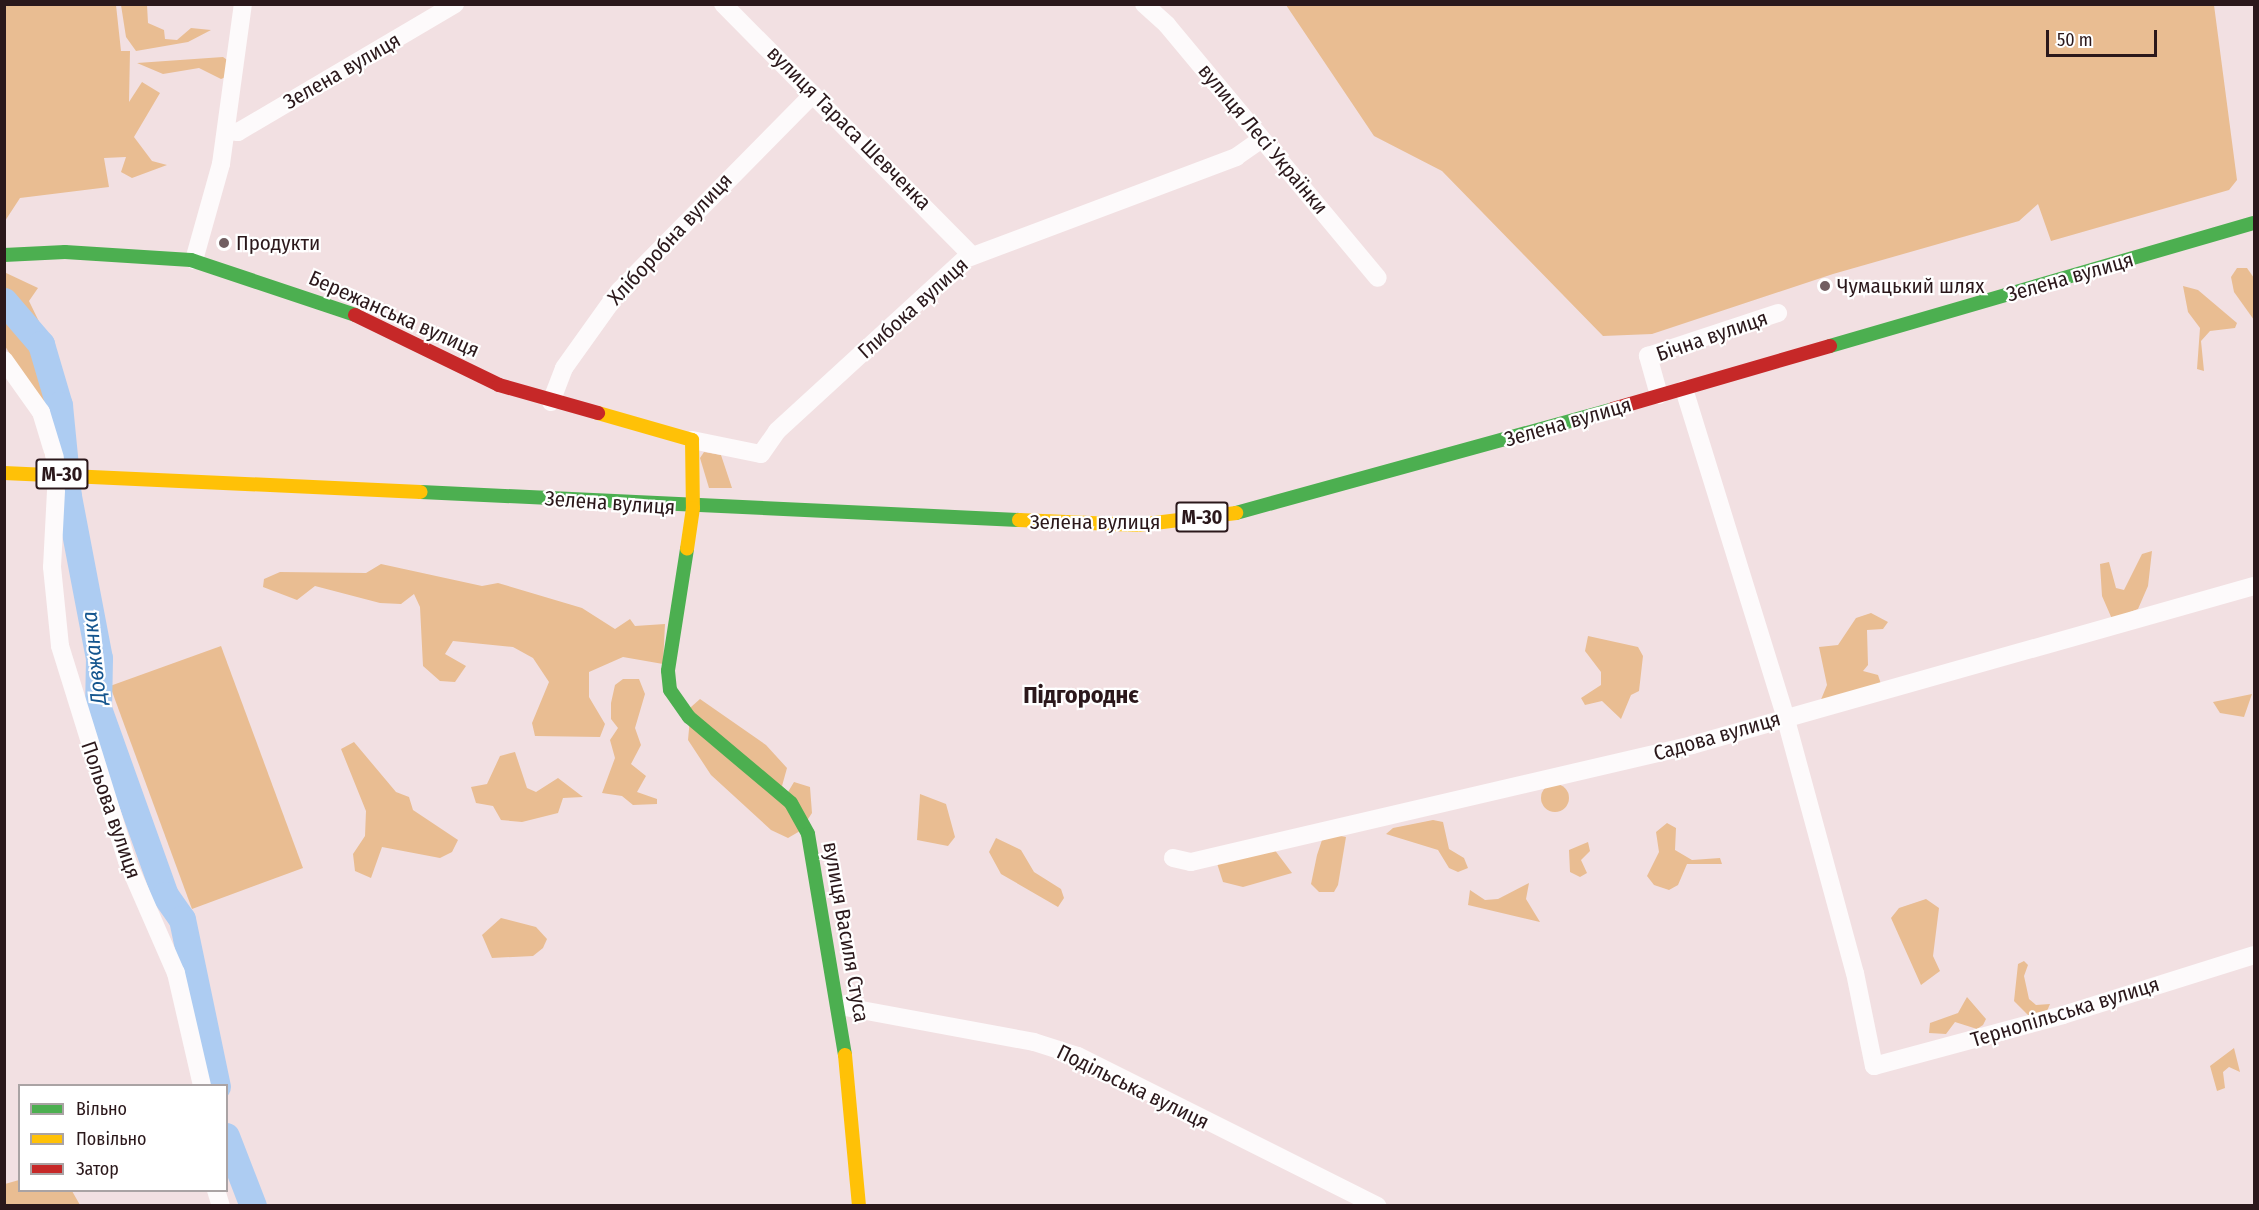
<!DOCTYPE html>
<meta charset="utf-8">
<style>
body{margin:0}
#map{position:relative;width:2259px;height:1210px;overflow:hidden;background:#f2e0e2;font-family:"Fira Sans Condensed",sans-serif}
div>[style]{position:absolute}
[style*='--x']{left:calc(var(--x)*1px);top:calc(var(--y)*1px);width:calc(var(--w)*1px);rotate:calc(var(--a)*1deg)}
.green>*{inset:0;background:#e9bd92}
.round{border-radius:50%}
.river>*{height:27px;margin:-13.5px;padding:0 13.5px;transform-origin:13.5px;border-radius:13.5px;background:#adccf2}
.street>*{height:18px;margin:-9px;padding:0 9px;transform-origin:9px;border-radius:9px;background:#fdfafb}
.fast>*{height:14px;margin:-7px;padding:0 7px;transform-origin:7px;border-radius:7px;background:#4caf50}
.slow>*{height:14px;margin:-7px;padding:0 7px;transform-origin:7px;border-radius:7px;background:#ffc107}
.jam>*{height:14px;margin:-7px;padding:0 7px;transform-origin:7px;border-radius:7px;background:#c62828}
.dots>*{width:16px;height:16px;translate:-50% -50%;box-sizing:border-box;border:3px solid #fff;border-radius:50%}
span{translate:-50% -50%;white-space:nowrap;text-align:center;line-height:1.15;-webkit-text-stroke:4.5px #fff;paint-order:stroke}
.shield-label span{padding:2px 4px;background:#fff;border:2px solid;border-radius:4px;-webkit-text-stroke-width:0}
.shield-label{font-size:20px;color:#2b181b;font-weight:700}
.street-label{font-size:21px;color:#2b181b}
.poi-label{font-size:21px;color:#2b181b}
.left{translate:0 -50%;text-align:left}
.water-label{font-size:22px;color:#14558e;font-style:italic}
.quarter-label{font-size:24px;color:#2b181b;font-weight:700}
.frame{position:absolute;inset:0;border:6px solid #2b181b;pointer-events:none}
.legend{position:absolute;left:18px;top:1084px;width:210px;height:108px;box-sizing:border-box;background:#fff;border:2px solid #aaa3a4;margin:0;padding:8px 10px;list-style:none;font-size:18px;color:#2b181b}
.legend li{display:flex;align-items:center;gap:12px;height:30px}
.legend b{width:30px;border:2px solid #aaa3a4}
.scale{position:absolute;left:2046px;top:30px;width:111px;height:27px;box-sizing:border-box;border:3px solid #2b181b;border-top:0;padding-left:8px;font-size:18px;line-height:21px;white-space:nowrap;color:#2b181b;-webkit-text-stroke:4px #fff;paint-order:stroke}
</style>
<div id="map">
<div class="green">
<i style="clip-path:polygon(5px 4px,116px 5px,121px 51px,130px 51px,129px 102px,142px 82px,160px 93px,134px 137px,152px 161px,167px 165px,132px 178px,121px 172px,126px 157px,104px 158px,109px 187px,20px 198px,5px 221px)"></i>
<i style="clip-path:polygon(121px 5px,147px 5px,148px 23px,164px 30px,165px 39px,177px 40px,191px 28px,211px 30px,188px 42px,136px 51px,126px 37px)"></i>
<i style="clip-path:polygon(1286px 5px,2214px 5px,2237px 180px,2229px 190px,2051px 241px,2038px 204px,2019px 221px,1833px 274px,1652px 334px,1603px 336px,1442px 171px,1374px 136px)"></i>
<i style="clip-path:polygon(223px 57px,233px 64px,231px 75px,221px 79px,199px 68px,163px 74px,137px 63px)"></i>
<i style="clip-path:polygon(2237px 268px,2247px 268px,2254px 278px,2254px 320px,2234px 292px,2231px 277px)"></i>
<i style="clip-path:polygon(4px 272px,38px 288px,29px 301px,46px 336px,38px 348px,39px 357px,54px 367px,61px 395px,73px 413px,74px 444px,61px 455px,45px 456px,28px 383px,5px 346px)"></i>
<i style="clip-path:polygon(2183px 286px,2198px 290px,2237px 323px,2235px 328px,2210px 331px,2201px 341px,2204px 371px,2197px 369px,2200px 328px,2188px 312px)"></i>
<i style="clip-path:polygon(704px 452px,721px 455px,732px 488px,709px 488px,700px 458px)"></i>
<i style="clip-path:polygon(2152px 551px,2148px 586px,2138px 609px,2112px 619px,2102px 596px,2100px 564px,2109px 562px,2116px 588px,2124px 590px,2142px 554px)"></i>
<i style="clip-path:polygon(381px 564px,482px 586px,498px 583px,582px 608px,615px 629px,630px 619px,635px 626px,665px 624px,663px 664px,623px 657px,589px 672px,589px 697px,605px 724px,600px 737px,535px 736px,532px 723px,549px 682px,533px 658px,513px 647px,453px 641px,445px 654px,466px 666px,455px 682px,440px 681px,423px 666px,420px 607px,414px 594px,401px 604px,380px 603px,315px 586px,297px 600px,263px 587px,264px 579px,280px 572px,366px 573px)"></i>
<i style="clip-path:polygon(1871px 613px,1888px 622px,1883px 629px,1867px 630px,1868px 665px,1863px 671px,1878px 675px,1881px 684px,1820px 702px,1827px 685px,1819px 647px,1838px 645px,1856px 618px)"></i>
<i style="clip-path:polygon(1588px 636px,1638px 647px,1643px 656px,1639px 691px,1631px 695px,1621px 719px,1602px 701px,1585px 705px,1581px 698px,1601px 685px,1601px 672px,1585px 651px)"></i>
<i style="clip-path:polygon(221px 646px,303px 868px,192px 909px,110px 686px)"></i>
<i style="clip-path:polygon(623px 679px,639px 679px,645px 694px,635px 728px,641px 745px,631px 764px,646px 776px,637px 792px,657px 799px,657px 804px,633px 805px,622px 796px,602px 793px,615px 758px,610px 740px,618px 728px,611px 719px,611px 703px,615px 685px)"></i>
<i style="clip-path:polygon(2252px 694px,2244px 717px,2220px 713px,2213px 702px)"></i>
<i style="clip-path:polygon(700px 699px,766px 745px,787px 768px,782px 786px,788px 792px,794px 782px,810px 787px,812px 813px,800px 831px,788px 838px,771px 830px,711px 775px,688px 740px,691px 707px)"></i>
<i style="clip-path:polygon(354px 742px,396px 792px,409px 797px,413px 810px,458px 840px,452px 852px,440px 858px,382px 847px,371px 878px,355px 871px,353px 854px,365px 836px,366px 811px,341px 749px)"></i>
<i style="clip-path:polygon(515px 752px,527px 788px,536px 792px,558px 778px,583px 797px,563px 798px,558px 813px,522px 822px,501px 820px,493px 806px,476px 803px,471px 787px,487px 784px,500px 756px)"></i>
<i class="round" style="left:1541px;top:784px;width:28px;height:28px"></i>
<i style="clip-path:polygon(920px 794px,946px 804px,955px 837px,948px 846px,917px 840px)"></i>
<i style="clip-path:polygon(1433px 820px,1443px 822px,1449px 849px,1464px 858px,1468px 868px,1458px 872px,1449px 868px,1438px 850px,1386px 834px,1393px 828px)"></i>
<i style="clip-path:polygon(1667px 823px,1676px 828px,1675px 850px,1692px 860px,1720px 858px,1722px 864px,1687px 864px,1678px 885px,1669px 890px,1654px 885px,1647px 876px,1659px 852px,1656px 832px)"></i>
<i style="clip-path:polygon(1335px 835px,1346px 837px,1338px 885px,1334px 892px,1319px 892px,1311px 884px,1317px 855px,1322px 840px)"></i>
<i style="clip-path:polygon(996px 838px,1021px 850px,1034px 872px,1061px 889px,1064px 898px,1058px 907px,1001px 874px,989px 852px)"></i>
<i style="clip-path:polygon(1588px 842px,1590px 851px,1581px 860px,1587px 873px,1580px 877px,1570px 872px,1569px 850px)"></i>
<i style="clip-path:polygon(1271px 845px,1292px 873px,1243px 887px,1223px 882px,1214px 854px)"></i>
<i style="clip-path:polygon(1529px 883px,1526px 899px,1540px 922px,1468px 905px,1470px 890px,1485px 900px,1498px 899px)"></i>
<i style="clip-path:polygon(1926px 899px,1939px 908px,1933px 956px,1940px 971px,1921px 985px,1891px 918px,1899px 908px)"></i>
<i style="clip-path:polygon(501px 918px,536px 927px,547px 939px,543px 948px,533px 956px,492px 958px,482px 935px)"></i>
<i style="clip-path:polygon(2024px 961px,2028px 965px,2024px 976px,2029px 999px,2036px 1005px,2050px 1004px,2047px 1011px,2029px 1016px,2014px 1001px,2018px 964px)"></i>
<i style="clip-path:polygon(1967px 997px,1986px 1019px,1983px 1025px,1977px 1029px,1955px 1022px,1946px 1034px,1929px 1033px,1930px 1023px,1958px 1013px)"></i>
<i style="clip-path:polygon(2234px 1048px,2240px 1072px,2229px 1067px,2223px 1072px,2225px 1088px,2217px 1091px,2210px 1066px)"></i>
<i style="clip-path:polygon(19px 1180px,20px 1190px,72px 1191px,80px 1205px,5px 1205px,5px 1184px)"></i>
</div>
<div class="river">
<i style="--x:4;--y:301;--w:57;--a:49.3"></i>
<i style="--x:41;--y:344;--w:64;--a:73.6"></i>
<i style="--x:59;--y:405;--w:91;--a:84.4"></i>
<i style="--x:68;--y:496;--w:165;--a:79.2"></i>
<i style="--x:99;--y:658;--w:50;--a:91.1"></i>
<i style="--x:98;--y:708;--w:199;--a:70.3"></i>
<i style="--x:165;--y:895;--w:29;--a:55"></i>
<i style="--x:182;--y:919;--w:171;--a:78.2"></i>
<i style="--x:226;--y:1136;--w:75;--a:68.9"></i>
</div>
<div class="street">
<i style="--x:723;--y:4;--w:353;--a:45.3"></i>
<i style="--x:1144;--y:4;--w:31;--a:42"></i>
<i style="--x:1167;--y:25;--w:329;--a:50.2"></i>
<i style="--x:228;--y:131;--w:10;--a:6"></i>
<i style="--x:238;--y:132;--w:252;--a:-30.5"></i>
<i style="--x:194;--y:260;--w:100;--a:-74.3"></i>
<i style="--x:221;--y:164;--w:162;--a:-82.2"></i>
<i style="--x:4;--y:360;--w:64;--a:54.6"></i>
<i style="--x:41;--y:412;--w:48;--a:73.1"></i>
<i style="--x:1684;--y:389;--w:342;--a:72.8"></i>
<i style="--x:1785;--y:716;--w:266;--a:74.8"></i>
<i style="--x:1855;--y:973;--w:95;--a:78.5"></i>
<i style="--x:1874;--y:1066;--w:196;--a:-15.1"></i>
<i style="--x:2063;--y:1015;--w:200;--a:-17.4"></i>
<i style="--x:1659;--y:395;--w:41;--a:-105.8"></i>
<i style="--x:1648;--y:356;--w:137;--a:-18.3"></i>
<i style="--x:551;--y:402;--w:36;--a:-69"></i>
<i style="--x:564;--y:368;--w:95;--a:-54.5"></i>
<i style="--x:619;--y:291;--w:276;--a:-45.4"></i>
<i style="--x:692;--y:440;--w:70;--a:11.5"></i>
<i style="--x:761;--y:454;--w:28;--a:-55"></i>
<i style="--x:777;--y:431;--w:255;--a:-42.5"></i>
<i style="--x:965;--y:259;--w:290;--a:-20.6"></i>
<i style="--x:1236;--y:157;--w:29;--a:-35"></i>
<i style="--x:56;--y:491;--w:76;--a:93"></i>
<i style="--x:52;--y:567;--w:79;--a:84.2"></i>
<i style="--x:60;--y:646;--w:225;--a:72.7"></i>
<i style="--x:127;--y:861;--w:122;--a:66.4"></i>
<i style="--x:176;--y:973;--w:116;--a:77"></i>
<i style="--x:1173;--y:858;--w:18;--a:13"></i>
<i style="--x:1191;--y:862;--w:514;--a:-13.14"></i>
<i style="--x:1692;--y:745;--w:584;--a:-15.8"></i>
<i style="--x:840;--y:1006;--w:197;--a:10.5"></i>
<i style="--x:1034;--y:1042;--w:46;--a:17.7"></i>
<i style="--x:1078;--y:1056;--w:335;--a:26.6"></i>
<i style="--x:216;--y:1190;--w:17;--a:73"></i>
</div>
<div class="fast">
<i style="--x:4;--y:255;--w:61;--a:-2.8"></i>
<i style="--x:65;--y:252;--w:126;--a:3.6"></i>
<i style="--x:191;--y:260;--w:173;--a:18.5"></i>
<i style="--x:1830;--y:346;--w:441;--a:-16.2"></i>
<i style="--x:421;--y:492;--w:599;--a:2.68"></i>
<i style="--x:1236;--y:513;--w:391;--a:-15.4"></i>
<i style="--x:687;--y:549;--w:123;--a:98.9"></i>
<i style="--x:668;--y:671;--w:19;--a:84"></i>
<i style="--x:670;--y:690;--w:33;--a:55"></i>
<i style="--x:689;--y:717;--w:133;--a:40.1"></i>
<i style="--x:791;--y:803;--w:35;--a:61"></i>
<i style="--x:808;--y:834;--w:224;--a:80.5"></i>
</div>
<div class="slow">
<i style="--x:598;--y:413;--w:98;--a:16"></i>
<i style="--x:692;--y:440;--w:68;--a:89.2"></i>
<i style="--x:693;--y:508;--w:41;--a:98.3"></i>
<i style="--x:4;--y:473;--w:417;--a:2.6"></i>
<i style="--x:1019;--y:520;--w:119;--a:2.4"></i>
<i style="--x:1138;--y:525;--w:99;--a:-7"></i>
<i style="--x:845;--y:1055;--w:152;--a:84.7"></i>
</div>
<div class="jam">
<i style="--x:355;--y:315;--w:160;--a:25.9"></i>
<i style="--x:499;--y:385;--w:103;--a:15.8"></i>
<i style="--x:1613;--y:409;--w:226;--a:-16.2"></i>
</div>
<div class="dots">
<i style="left:224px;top:243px;background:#715e61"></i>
<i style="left:1825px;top:286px;background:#715e61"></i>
</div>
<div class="shield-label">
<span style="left:62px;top:474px">М-30</span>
<span style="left:1202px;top:517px">М-30</span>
</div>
<div class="street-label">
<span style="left:342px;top:71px;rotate:-30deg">Зелена вулиця</span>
<span style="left:849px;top:128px;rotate:45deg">вулиця Тараса Шевченка</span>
<span style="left:1263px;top:139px;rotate:50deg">вулиця Лесі Українки</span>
<span style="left:670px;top:239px;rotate:-47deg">Хліборобна вулиця</span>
<span style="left:2070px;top:277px;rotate:-16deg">Зелена вулиця</span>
<span style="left:913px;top:308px;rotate:-42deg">Глибока вулиця</span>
<span style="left:394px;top:314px;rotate:24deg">Бережанська вулиця</span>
<span style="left:1712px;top:336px;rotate:-19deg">Бічна вулиця</span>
<span style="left:1568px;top:422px;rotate:-16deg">Зелена вулиця</span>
<span style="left:610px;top:503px;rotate:4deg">Зелена вулиця</span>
<span style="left:1095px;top:522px">Зелена вулиця</span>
<span style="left:1717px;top:736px;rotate:-16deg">Садова вулиця</span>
<span style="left:111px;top:810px;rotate:71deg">Польова вулиця</span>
<span style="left:846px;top:932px;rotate:80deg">вулиця Василя Стуса</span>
<span style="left:2065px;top:1012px;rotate:-17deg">Тернопільська вулиця</span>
<span style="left:1133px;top:1087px;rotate:26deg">Подільська вулиця</span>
</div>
<div class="poi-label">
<span class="left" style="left:236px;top:243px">Продукти</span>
<span class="left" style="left:1837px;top:286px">Чумацький шлях</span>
</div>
<div class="water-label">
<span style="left:94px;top:658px;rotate:-96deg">Довжанка</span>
</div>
<div class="quarter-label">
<span style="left:1081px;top:696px">Підгороднє</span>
</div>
<div class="frame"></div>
<ul class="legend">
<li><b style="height:8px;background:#4caf50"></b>Вільно</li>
<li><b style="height:8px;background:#ffc107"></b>Повільно</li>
<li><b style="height:8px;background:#c62828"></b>Затор</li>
</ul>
<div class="scale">50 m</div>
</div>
